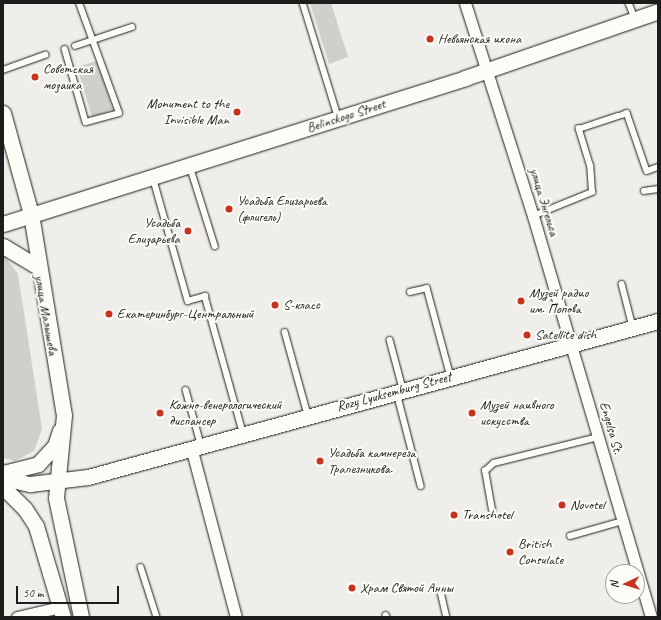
<!DOCTYPE html>
<meta charset="utf-8">
<style>
body{margin:0}
#map{position:relative;width:661px;height:620px;overflow:hidden;background:#f0eeea;font-family:Caveat,sans-serif}
div>[style]{position:absolute}
[style*='--x']{left:calc(var(--x)*1px);top:calc(var(--y)*1px);width:calc(var(--w)*1px);rotate:calc(var(--a)*1deg)}
.green>*{inset:0;background:#d0cfcc}
.roads{filter:drop-shadow(0 0 1px #1c1c1c) drop-shadow(0 0 1px #1c1c1c)}
.lane>*{height:5.5px;margin:-2.75px;padding:0 2.75px;transform-origin:2.75px;border-radius:2.75px;background:#fdfcf7}
.street>*{height:11px;margin:-5.5px;padding:0 5.5px;transform-origin:5.5px;border-radius:5.5px;background:#fdfcf7}
.secondary>*{height:15px;margin:-7.5px;padding:0 7.5px;transform-origin:7.5px;border-radius:7.5px;background:#fdfcf7}
.dots>*{width:11px;height:11px;translate:-50% -50%;box-sizing:border-box;border:2px solid #fdfcf7;border-radius:50%}
span{translate:-50% -50%;white-space:nowrap;text-align:center;line-height:1.15;-webkit-text-stroke:4px #fdfcf7;paint-order:stroke}
.poi-label{font-size:14px;color:#1c1c1c}
.left{translate:0 -50%;text-align:left}
.right{translate:-100% -50%;text-align:right}
.street-label{font-size:14px;color:#1c1c1c}
.frame{position:absolute;inset:0;border:4px solid #1c1c1c;pointer-events:none}
.north{position:absolute;left:605px;top:564px;width:40px;height:40px;box-sizing:border-box;background:#fdfcf7;border:1px solid #a3a29f;border-radius:50%;rotate:266deg;font-size:11px;font-weight:700;line-height:16px;text-align:center;color:#1c1c1c}
.north::after{content:'';display:block;margin:auto;width:14px;height:18px;background:#c8321e;clip-path:polygon(50% 0,100% 100%,50% 72%,0 100%)}
.scale{position:absolute;left:16px;top:586px;width:103px;height:18px;box-sizing:border-box;border:2px solid #1c1c1c;border-top:0;padding-left:5px;font-size:12px;line-height:14px;white-space:nowrap;color:#1c1c1c;-webkit-text-stroke:3px #fdfcf7;paint-order:stroke}
</style>
<div id="map">
<div class="green">
<i style="clip-path:polygon(310px 3px,331px 3px,348px 57px,329px 64px)"></i>
<i style="clip-path:polygon(97px 61px,113px 110px,92px 117px,77px 67px)"></i>
<i style="clip-path:polygon(3px 254px,18px 274px,42px 429px,34px 451px,15px 461px,3px 458px)"></i>
</div>
<div class="roads">
<div class="lane">
<i style="--x:303;--y:3;--w:118;--a:72.8"></i>
<i style="--x:629;--y:3;--w:17;--a:69"></i>
<i style="--x:75;--y:46;--w:60;--a:-18.4"></i>
<i style="--x:65;--y:49;--w:76;--a:74"></i>
<i style="--x:86;--y:122;--w:34;--a:-15"></i>
<i style="--x:119;--y:113;--w:117;--a:-110"></i>
<i style="--x:3;--y:70;--w:45;--a:-19.7"></i>
<i style="--x:622;--y:115;--w:5;--a:-22"></i>
<i style="--x:627;--y:113;--w:61;--a:71"></i>
<i style="--x:647;--y:171;--w:12;--a:-20"></i>
<i style="--x:190;--y:166;--w:84;--a:72.6"></i>
<i style="--x:153;--y:177;--w:129;--a:74.2"></i>
<i style="--x:188;--y:301;--w:18;--a:-16"></i>
<i style="--x:205;--y:296;--w:141;--a:74.4"></i>
<i style="--x:644;--y:191;--w:14;--a:-8"></i>
<i style="--x:533;--y:216;--w:64;--a:-22.1"></i>
<i style="--x:592;--y:192;--w:26;--a:-94"></i>
<i style="--x:590;--y:166;--w:39;--a:-107"></i>
<i style="--x:579;--y:129;--w:41;--a:-18.4"></i>
<i style="--x:622;--y:284;--w:44;--a:75.7"></i>
<i style="--x:410;--y:292;--w:17;--a:-13"></i>
<i style="--x:427;--y:288;--w:92;--a:74.9"></i>
<i style="--x:285;--y:332;--w:86;--a:74.5"></i>
<i style="--x:390;--y:340;--w:51;--a:75.1"></i>
<i style="--x:186;--y:390;--w:56;--a:74.5"></i>
<i style="--x:397;--y:393;--w:96;--a:75.5"></i>
<i style="--x:492;--y:510;--w:40;--a:-100"></i>
<i style="--x:485;--y:471;--w:12;--a:-42"></i>
<i style="--x:494;--y:463;--w:107;--a:-14"></i>
<i style="--x:570;--y:536;--w:55;--a:-15.8"></i>
<i style="--x:141;--y:567;--w:52;--a:72.3"></i>
<i style="--x:441;--y:592;--w:26;--a:77"></i>
<i style="--x:386;--y:615;--w:2;--a:63"></i>
</div>
<div class="street">
<i style="--x:465;--y:3;--w:224;--a:72.3"></i>
<i style="--x:533;--y:216;--w:418;--a:73.6"></i>
<i style="--x:191;--y:447;--w:176;--a:75.2"></i>
<i style="--x:17;--y:617;--w:44;--a:-13.1"></i>
</div>
<div class="secondary">
<i style="--x:3;--y:113;--w:105;--a:74.5"></i>
<i style="--x:31;--y:214;--w:204;--a:80.7"></i>
<i style="--x:64;--y:415;--w:83;--a:95.5"></i>
<i style="--x:56;--y:498;--w:122;--a:78.1"></i>
<i style="--x:3;--y:224;--w:485;--a:-17.5"></i>
<i style="--x:465;--y:78;--w:204;--a:-19.1"></i>
<i style="--x:3;--y:246;--w:41;--a:31"></i>
<i style="--x:3;--y:473;--w:36;--a:-14"></i>
<i style="--x:38;--y:464;--w:25;--a:-47"></i>
<i style="--x:55;--y:446;--w:16;--a:-72"></i>
<i style="--x:3;--y:478;--w:28;--a:13"></i>
<i style="--x:30;--y:484;--w:58;--a:-6.9"></i>
<i style="--x:88;--y:477;--w:591;--a:-15.31"></i>
<i style="--x:3;--y:487;--w:31;--a:45"></i>
<i style="--x:25;--y:509;--w:20;--a:57"></i>
<i style="--x:36;--y:526;--w:95;--a:73.5"></i>
</div>
</div>
<div class="dots">
<i style="left:430px;top:39px;background:#c8321e"></i>
<i style="left:35px;top:77px;background:#c8321e"></i>
<i style="left:237px;top:112px;background:#c8321e"></i>
<i style="left:229px;top:209px;background:#c8321e"></i>
<i style="left:188px;top:231px;background:#c8321e"></i>
<i style="left:521px;top:301px;background:#c8321e"></i>
<i style="left:275px;top:305px;background:#c8321e"></i>
<i style="left:109px;top:314px;background:#c8321e"></i>
<i style="left:527px;top:335px;background:#c8321e"></i>
<i style="left:160px;top:413px;background:#c8321e"></i>
<i style="left:472px;top:413px;background:#c8321e"></i>
<i style="left:320px;top:461px;background:#c8321e"></i>
<i style="left:562px;top:505px;background:#c8321e"></i>
<i style="left:454px;top:515px;background:#c8321e"></i>
<i style="left:510px;top:552px;background:#c8321e"></i>
<i style="left:352px;top:588px;background:#c8321e"></i>
</div>
<div class="poi-label">
<span class="left" style="left:438px;top:39px">Невьянская икона</span>
<span class="left" style="left:43px;top:77px">Советская<br>мозаика</span>
<span class="right" style="left:229px;top:112px">Monument to the<br>Invisible Man</span>
<span class="left" style="left:237px;top:209px">Усадьба Елизарьева<br>(флигель)</span>
<span class="right" style="left:180px;top:231px">Усадьба<br>Елизарьева</span>
<span class="left" style="left:529px;top:301px">Музей радио<br>им. Попова</span>
<span class="left" style="left:283px;top:305px">S-класс</span>
<span class="left" style="left:117px;top:314px">Екатеринбург-Центральный</span>
<span class="left" style="left:535px;top:335px">Satellite dish</span>
<span class="left" style="left:169px;top:413px">Кожно-венерологический<br>диспансер</span>
<span class="left" style="left:480px;top:413px">Музей наивного<br>искусства</span>
<span class="left" style="left:328px;top:461px">Усадьба камнереза<br>Трапезникова.</span>
<span class="left" style="left:570px;top:505px">Novotel</span>
<span class="left" style="left:462px;top:515px">Transhotel</span>
<span class="left" style="left:518px;top:552px">British<br>Consulate</span>
<span class="left" style="left:360px;top:588px">Храм Святой Анны</span>
</div>
<div class="street-label">
<span style="left:346px;top:116px;rotate:-18deg">Belinskogo Street</span>
<span style="left:544px;top:202px;rotate:73deg">улица Энгельса</span>
<span style="left:46px;top:315px;rotate:80deg">улица Малышева</span>
<span style="left:394px;top:392px;rotate:-15deg">Rozy Lyuksemburg Street</span>
<span style="left:611px;top:428px;rotate:74deg">Engelsa St.</span>
</div>
<div class="frame"></div>
<div class="north">N</div>
<div class="scale">50 m</div>
</div>
